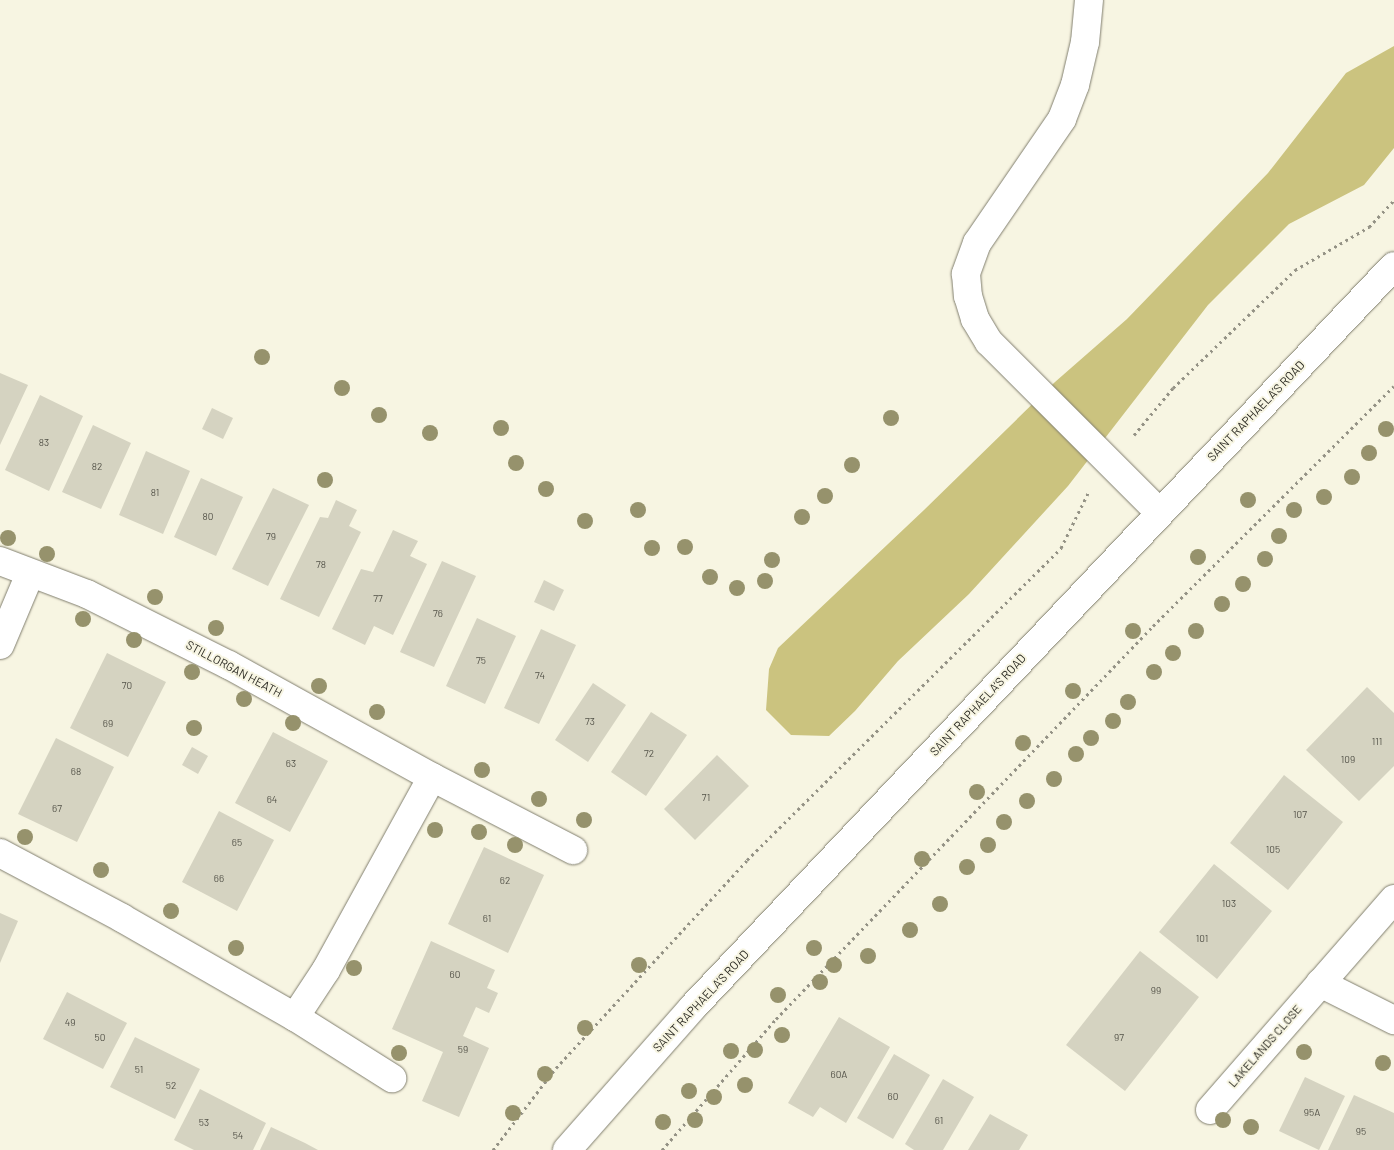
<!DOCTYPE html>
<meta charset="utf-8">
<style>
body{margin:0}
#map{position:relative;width:1394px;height:1150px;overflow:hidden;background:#f7f5e2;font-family:Barlow,sans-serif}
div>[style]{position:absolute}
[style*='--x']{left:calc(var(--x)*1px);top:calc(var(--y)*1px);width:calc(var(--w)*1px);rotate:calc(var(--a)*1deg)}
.forest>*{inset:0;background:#cbc37f}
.building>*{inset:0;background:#d5d3c1}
.path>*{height:3px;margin-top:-1.5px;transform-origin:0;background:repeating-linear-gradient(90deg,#949285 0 2.5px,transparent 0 6.5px)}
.roads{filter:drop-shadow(0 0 1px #807e6e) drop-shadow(0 0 1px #807e6e)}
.minor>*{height:28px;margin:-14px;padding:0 14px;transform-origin:14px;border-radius:14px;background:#fff}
.trees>*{width:16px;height:16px;margin:-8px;border-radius:50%;background:#96926c}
span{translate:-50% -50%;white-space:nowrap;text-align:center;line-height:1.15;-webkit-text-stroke:4px #f7f5e2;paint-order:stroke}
.number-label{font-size:10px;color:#545349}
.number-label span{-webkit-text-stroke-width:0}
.street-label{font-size:12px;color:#292821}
</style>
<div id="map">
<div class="forest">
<i style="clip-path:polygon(1394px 46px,1394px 148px,1364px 185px,1289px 224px,1208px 305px,1068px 486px,969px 594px,898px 661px,855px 711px,829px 736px,791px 735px,766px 710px,769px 669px,778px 648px,924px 510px,1055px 382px,1127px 319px,1268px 173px,1346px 73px)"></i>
</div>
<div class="building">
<i style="clip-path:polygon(0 373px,28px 385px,0 445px)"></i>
<i style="clip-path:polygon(40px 395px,83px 416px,49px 491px,5px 470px)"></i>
<i style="clip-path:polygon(212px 408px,233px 418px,223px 439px,202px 429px)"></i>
<i style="clip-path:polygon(93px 425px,131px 443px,101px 509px,62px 492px)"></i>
<i style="clip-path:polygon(146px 451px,190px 471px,163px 534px,119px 515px)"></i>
<i style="clip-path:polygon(201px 478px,243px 497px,216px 556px,174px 537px)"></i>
<i style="clip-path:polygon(273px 488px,309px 505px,268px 586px,232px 569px)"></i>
<i style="clip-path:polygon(336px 500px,357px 510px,349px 526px,361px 532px,319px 617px,280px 599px,320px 517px,328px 518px)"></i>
<i style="clip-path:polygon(393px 530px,418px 541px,410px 556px,427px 564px,393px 635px,374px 626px,365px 645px,332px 629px,361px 569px,373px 572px)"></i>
<i style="clip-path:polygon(442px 561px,476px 576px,434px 667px,400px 652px)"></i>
<i style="clip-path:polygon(544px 580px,564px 590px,554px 611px,534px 602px)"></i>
<i style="clip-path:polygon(477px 618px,516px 636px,485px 704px,446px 686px)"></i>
<i style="clip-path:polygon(541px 629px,576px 645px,539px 724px,504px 708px)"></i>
<i style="clip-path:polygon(107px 653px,166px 682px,128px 757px,70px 728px)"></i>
<i style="clip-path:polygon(593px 683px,626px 705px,588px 762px,555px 740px)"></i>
<i style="clip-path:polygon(1367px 687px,1394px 713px,1394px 766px,1359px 801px,1306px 750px)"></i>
<i style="clip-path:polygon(651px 712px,687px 735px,646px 796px,611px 772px)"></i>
<i style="clip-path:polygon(273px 732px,328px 761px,290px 832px,235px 803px)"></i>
<i style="clip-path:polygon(56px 738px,114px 767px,77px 842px,18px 814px)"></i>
<i style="clip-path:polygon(192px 747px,208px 756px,198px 774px,182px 765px)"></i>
<i style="clip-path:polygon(717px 755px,749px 786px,695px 840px,664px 809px)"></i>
<i style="clip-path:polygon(1284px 775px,1343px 822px,1288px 890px,1230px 843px)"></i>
<i style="clip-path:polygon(219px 811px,274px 840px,237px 911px,182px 882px)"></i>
<i style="clip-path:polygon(484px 847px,544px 875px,508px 953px,448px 924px)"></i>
<i style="clip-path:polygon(1214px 864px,1272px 911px,1217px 979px,1159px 932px)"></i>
<i style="clip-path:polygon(0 913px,18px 921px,0 963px)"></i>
<i style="clip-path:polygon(431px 941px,495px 970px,487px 988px,498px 993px,489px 1013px,476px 1007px,463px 1036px,489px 1048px,459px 1117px,422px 1101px,443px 1052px,392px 1029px)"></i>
<i style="clip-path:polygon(1140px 951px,1199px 997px,1125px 1091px,1066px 1045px)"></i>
<i style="clip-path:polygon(67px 992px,127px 1023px,103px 1069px,43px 1039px)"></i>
<i style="clip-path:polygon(839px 1017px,890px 1047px,846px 1123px,820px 1107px,813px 1117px,788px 1103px)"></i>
<i style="clip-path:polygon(135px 1037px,200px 1069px,175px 1119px,110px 1087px)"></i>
<i style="clip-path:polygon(894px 1054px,930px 1075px,893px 1139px,857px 1118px)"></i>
<i style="clip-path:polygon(1305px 1077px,1345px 1096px,1319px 1150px,1279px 1131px)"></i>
<i style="clip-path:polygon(943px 1079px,974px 1097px,943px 1150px,914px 1150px,905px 1144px)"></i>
<i style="clip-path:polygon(200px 1089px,266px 1123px,253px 1150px,194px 1150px,174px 1140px)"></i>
<i style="clip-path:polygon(1354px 1095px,1394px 1113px,1394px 1150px,1328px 1150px)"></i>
<i style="clip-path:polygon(990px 1114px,1028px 1135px,1019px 1150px,968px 1150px)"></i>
<i style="clip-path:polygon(271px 1127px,305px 1143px,318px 1150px,260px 1150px)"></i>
</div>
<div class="path">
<i style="--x:1134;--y:435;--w:61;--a:-50.3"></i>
<i style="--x:1173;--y:388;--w:170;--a:-44"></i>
<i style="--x:1295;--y:270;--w:86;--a:-30.2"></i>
<i style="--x:1369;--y:227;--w:37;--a:-47"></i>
<i style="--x:493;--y:1150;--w:103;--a:-52.5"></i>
<i style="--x:556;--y:1068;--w:282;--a:-47.4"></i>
<i style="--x:747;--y:860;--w:443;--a:-44.8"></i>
<i style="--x:1061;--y:548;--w:64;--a:-63.8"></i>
<i style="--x:662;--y:1150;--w:174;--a:-49"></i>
<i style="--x:776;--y:1019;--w:545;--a:-46.19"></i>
<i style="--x:1153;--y:626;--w:340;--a:-44.9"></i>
</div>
<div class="roads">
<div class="minor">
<i style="--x:1089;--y:0;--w:42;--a:95.4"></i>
<i style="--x:1085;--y:42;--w:44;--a:103.1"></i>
<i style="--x:1075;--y:85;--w:36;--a:111"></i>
<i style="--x:1062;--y:119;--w:150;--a:124.4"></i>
<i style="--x:977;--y:243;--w:33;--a:110"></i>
<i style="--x:966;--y:274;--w:22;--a:85"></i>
<i style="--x:968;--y:296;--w:24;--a:73"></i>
<i style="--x:975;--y:319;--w:27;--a:59"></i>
<i style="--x:989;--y:342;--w:240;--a:45"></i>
<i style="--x:0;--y:561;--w:93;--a:20.8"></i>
<i style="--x:87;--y:594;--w:159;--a:26.6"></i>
<i style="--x:229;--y:665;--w:232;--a:28.9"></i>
<i style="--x:432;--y:777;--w:159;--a:27.4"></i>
<i style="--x:0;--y:645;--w:77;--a:-67.1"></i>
<i style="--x:0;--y:853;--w:138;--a:28"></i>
<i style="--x:122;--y:918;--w:199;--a:29.8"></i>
<i style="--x:295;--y:1017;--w:115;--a:32.2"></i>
<i style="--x:1320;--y:983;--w:83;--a:26.6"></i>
<i style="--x:295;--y:1017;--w:56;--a:-56.6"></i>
<i style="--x:326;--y:970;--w:220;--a:-61.2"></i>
<i style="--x:1210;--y:1110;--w:280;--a:-48.9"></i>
<i style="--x:567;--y:1150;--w:189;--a:-48.6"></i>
<i style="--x:692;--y:1008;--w:1021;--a:-46.59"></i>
</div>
</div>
<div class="trees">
<i style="left:262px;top:357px"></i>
<i style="left:342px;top:388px"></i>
<i style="left:379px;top:415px"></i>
<i style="left:891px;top:418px"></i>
<i style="left:501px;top:428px"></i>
<i style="left:1386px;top:429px"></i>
<i style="left:430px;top:433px"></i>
<i style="left:1369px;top:453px"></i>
<i style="left:516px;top:463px"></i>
<i style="left:852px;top:465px"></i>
<i style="left:1352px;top:477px"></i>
<i style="left:325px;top:480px"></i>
<i style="left:546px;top:489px"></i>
<i style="left:825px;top:496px"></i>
<i style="left:1324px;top:497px"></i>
<i style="left:1248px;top:500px"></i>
<i style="left:638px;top:510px"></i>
<i style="left:1294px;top:510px"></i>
<i style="left:802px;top:517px"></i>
<i style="left:585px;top:521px"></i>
<i style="left:1279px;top:536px"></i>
<i style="left:8px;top:538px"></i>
<i style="left:685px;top:547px"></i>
<i style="left:652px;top:548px"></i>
<i style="left:47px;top:554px"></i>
<i style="left:1198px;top:557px"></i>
<i style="left:1265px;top:559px"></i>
<i style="left:772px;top:560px"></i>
<i style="left:710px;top:577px"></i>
<i style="left:765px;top:581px"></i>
<i style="left:1243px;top:584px"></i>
<i style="left:737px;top:588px"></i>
<i style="left:155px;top:597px"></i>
<i style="left:1222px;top:604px"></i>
<i style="left:83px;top:619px"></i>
<i style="left:216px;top:628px"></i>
<i style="left:1133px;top:631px"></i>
<i style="left:1196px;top:631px"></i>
<i style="left:134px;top:640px"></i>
<i style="left:1173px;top:653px"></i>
<i style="left:192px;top:672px"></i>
<i style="left:1154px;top:672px"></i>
<i style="left:319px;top:686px"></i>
<i style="left:1073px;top:691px"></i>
<i style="left:244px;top:699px"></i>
<i style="left:1128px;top:702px"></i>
<i style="left:377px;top:712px"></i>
<i style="left:1113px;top:721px"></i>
<i style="left:293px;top:723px"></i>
<i style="left:194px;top:728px"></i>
<i style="left:1091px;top:738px"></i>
<i style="left:1023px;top:743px"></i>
<i style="left:1076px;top:754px"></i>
<i style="left:482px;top:770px"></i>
<i style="left:1054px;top:779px"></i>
<i style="left:977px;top:792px"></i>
<i style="left:539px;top:799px"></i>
<i style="left:1027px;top:801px"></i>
<i style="left:584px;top:820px"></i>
<i style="left:1004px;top:822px"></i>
<i style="left:435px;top:830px"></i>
<i style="left:479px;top:832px"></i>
<i style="left:25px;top:837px"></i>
<i style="left:515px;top:845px"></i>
<i style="left:988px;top:845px"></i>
<i style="left:922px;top:859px"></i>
<i style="left:967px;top:867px"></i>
<i style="left:101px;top:870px"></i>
<i style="left:940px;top:904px"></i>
<i style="left:171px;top:911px"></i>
<i style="left:910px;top:930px"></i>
<i style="left:236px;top:948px"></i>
<i style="left:814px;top:948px"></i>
<i style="left:868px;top:956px"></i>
<i style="left:639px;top:965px"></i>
<i style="left:834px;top:965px"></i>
<i style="left:354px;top:968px"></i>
<i style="left:820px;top:982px"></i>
<i style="left:778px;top:995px"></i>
<i style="left:585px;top:1028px"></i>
<i style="left:782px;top:1035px"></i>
<i style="left:755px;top:1050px"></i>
<i style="left:731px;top:1051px"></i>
<i style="left:1304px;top:1052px"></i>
<i style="left:399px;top:1053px"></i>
<i style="left:1383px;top:1063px"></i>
<i style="left:545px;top:1074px"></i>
<i style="left:745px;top:1085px"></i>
<i style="left:689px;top:1091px"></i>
<i style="left:714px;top:1097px"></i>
<i style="left:513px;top:1113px"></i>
<i style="left:695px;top:1120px"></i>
<i style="left:1223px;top:1120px"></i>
<i style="left:663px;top:1122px"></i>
<i style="left:1251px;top:1127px"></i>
</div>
<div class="number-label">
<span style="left:44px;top:443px">83</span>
<span style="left:97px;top:467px">82</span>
<span style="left:155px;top:493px">81</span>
<span style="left:208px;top:517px">80</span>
<span style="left:271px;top:537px">79</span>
<span style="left:321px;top:565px">78</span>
<span style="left:378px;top:599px">77</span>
<span style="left:438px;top:614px">76</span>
<span style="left:481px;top:661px">75</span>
<span style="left:540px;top:676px">74</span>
<span style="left:127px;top:686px">70</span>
<span style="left:590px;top:722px">73</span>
<span style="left:108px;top:724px">69</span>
<span style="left:1377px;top:742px">111</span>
<span style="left:649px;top:754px">72</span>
<span style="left:1348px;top:760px">109</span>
<span style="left:291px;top:764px">63</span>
<span style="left:76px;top:772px">68</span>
<span style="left:706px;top:798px">71</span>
<span style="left:272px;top:800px">64</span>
<span style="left:57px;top:809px">67</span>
<span style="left:1300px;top:815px">107</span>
<span style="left:237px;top:843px">65</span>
<span style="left:1273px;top:850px">105</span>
<span style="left:219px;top:879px">66</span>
<span style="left:505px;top:881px">62</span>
<span style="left:1229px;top:904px">103</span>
<span style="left:487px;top:919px">61</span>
<span style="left:1202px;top:939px">101</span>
<span style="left:455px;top:975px">60</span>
<span style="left:1156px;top:991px">99</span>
<span style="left:70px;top:1023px">49</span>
<span style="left:100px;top:1038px">50</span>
<span style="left:1119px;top:1038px">97</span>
<span style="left:463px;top:1050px">59</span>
<span style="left:139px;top:1070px">51</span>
<span style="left:839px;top:1075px">60A</span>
<span style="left:171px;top:1086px">52</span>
<span style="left:893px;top:1097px">60</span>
<span style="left:1312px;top:1113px">95A</span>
<span style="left:939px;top:1121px">61</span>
<span style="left:204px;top:1123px">53</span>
<span style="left:1361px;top:1132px">95</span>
<span style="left:238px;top:1136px">54</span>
</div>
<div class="street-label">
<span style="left:1256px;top:411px;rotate:-46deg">SAINT RAPHAELA’S ROAD</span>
<span style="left:234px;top:669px;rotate:28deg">STILLORGAN HEATH</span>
<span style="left:978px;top:705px;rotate:-47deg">SAINT RAPHAELA’S ROAD</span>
<span style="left:701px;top:1001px;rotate:-47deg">SAINT RAPHAELA’S ROAD</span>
<span style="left:1265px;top:1046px;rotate:-49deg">LAKELANDS CLOSE</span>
</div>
</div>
